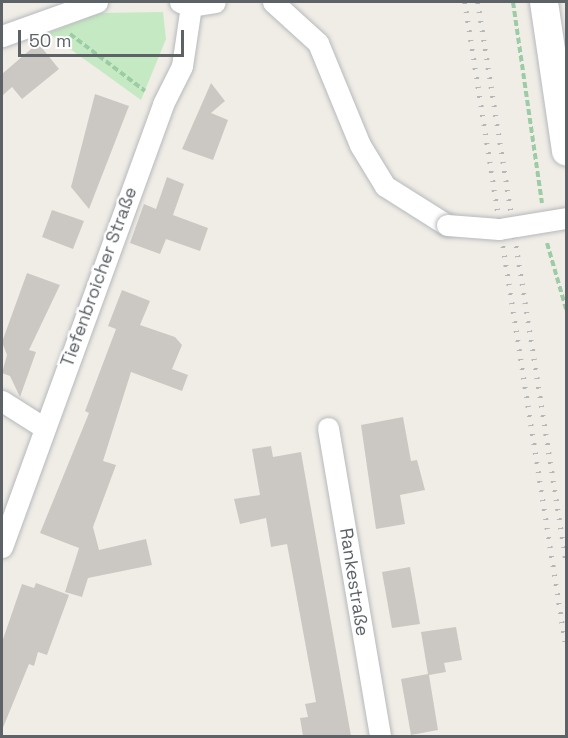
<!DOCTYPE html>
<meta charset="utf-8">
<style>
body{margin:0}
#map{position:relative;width:568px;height:738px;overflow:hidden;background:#f0ede6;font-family:"Space Grotesk",sans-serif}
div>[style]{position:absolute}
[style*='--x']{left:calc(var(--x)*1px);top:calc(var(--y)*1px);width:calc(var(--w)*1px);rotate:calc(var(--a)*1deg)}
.green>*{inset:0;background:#c5e9c2}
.building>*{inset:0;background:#cbc8c3}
.path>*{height:4px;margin-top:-2px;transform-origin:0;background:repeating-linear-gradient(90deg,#9bcca5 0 6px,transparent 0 9px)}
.roads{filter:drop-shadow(0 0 2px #b6b9bd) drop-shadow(0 0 2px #b6b9bd)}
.minor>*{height:21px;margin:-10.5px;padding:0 10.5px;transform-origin:10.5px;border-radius:10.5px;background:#fff}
.secondary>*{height:28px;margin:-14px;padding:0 14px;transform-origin:14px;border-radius:14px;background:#fff}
.rail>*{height:4.5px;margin-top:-2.25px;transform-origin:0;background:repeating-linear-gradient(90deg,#b5b6b7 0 1.5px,transparent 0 9.5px)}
.bridges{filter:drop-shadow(0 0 2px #b6b9bd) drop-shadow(0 0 2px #b6b9bd)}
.minor-bridge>*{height:21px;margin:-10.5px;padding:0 10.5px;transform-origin:10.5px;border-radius:10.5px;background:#fff}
span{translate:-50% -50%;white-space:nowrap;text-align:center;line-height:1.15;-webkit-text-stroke:5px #fff;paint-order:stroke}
.street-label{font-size:18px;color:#5d6267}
.frame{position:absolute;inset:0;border:3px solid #5d6267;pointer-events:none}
.scale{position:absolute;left:18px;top:30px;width:166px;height:27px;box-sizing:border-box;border:3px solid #5d6267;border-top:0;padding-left:8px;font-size:18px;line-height:21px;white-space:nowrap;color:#5d6267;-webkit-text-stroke:4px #fff;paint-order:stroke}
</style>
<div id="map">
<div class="green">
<i style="clip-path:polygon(163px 12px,166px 39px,141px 100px,48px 33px,100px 13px)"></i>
</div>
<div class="building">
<i style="clip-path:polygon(38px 43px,59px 69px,22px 99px,12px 87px,2px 96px,2px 74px)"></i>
<i style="clip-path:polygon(211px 83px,225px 101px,211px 113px,228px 120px,213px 160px,182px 149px)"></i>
<i style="clip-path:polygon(95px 94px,129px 106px,89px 209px,71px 187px)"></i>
<i style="clip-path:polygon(167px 177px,184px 184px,173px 215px,208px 228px,200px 251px,166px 239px,160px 254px,130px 243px,144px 204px,156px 209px)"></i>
<i style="clip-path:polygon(52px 210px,84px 221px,73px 249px,42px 237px)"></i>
<i style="clip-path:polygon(27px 273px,60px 285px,29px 350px,36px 352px,20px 397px,10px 376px,2px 373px,7px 355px,2px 342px)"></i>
<i style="clip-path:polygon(122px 290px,150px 301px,140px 325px,175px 337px,182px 345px,172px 369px,188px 375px,182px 391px,131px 372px,103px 461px,116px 465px,93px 527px,99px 550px,146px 539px,152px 565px,88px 578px,82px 597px,65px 592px,79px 548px,40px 533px,89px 413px,85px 411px,116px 329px,108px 326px)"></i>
<i style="clip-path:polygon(403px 417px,411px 461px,417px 460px,425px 490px,400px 495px,405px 524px,376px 529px,361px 425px)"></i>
<i style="clip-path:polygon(271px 446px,273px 457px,301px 452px,351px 736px,303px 736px,300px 718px,308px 717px,305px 704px,316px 702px,287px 544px,271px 547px,266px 518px,240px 524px,234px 499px,260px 495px,252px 449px)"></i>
<i style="clip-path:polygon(410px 567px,420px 624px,392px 628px,382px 572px)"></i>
<i style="clip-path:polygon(36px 583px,69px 595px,47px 655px,38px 652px,34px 666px,29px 664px,2px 730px,2px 642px,22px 584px,34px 588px)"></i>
<i style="clip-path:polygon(456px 627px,462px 660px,444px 663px,446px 672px,429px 675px,438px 730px,411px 735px,401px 679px,428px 674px,421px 632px)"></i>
</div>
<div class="path">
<i style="--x:513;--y:2;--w:203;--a:81.8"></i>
<i style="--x:70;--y:34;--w:94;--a:37.2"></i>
<i style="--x:547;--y:243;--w:69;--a:73.9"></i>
</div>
<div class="roads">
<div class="minor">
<i style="--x:180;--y:2;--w:12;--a:20"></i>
<i style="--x:191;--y:6;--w:24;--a:-9"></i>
<i style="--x:273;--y:2;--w:61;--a:42.3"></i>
<i style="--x:318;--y:43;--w:110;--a:67.6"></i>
<i style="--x:360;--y:145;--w:48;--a:58.6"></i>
<i style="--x:385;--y:186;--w:73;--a:32.2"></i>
<i style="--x:2;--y:36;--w:101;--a:-19.7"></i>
<i style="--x:2;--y:401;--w:49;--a:32.4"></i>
<i style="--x:328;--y:428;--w:312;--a:80.4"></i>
<i style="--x:2;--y:547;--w:471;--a:-70"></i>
<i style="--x:163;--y:104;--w:42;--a:-63.4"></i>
<i style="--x:182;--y:66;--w:61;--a:-81.5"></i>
</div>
<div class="secondary">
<i style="--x:544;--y:2;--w:151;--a:81.6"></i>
</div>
</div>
<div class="rail">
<i style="--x:465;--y:2;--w:653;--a:81.1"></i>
<i style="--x:478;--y:2;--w:565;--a:81.04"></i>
</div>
<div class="bridges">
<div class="minor-bridge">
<i style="--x:447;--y:225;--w:52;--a:4.4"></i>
<i style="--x:499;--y:229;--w:68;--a:-9.3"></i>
</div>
</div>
<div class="street-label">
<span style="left:99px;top:277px;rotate:-70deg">Tiefenbroicher Straße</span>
<span style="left:354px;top:582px;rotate:81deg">Rankestraße</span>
</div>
<div class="frame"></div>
<div class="scale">50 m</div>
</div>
